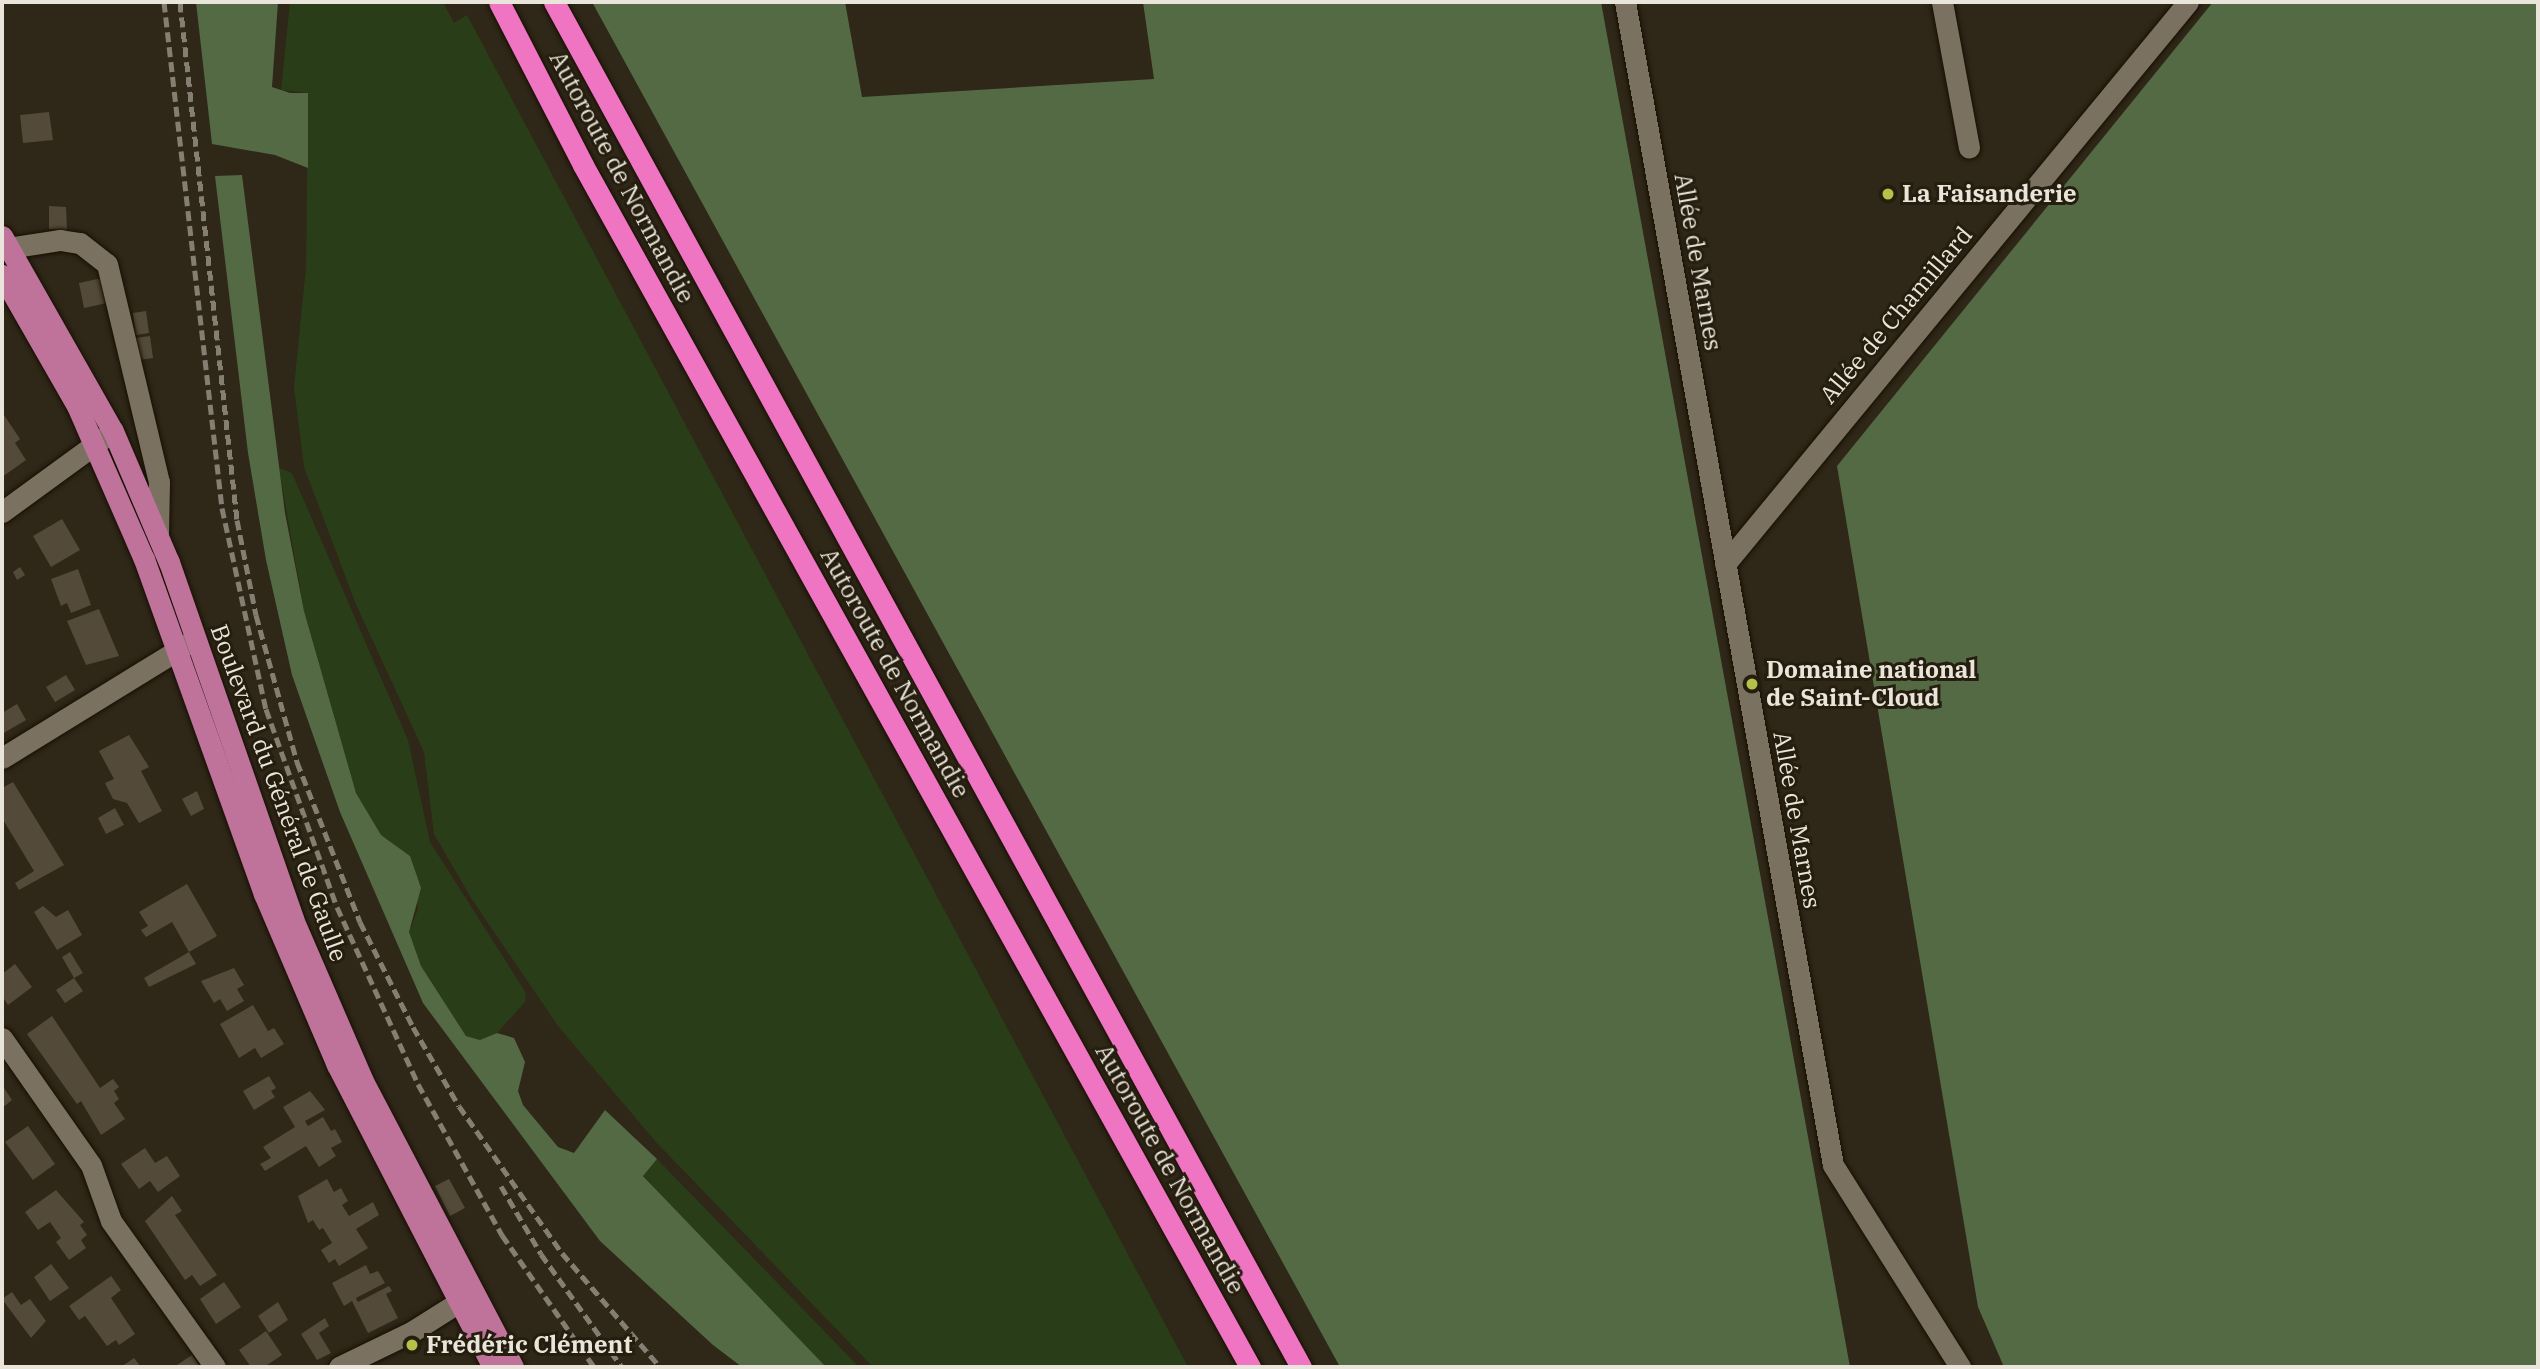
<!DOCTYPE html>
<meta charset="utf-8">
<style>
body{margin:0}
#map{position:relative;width:2540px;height:1369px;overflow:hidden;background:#2f2718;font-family:"IBM Plex Serif",serif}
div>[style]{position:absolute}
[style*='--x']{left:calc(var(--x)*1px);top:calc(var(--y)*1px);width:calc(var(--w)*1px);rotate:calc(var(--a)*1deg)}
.green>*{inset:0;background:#293d18}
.forest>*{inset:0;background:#546a44}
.building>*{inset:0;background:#534a3a}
.roads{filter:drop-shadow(0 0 2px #171003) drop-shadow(0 0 2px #171003)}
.minor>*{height:21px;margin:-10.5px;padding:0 10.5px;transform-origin:10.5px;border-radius:10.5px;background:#7a7160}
.major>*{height:21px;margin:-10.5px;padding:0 10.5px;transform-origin:10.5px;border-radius:10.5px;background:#c0739a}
.highway>*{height:21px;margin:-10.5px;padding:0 10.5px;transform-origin:10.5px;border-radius:10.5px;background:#ef74c1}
.rail>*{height:5px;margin-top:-2.5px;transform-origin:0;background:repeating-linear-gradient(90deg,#857e72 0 10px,transparent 0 15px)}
.dots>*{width:19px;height:19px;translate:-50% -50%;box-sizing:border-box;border:4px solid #251e0f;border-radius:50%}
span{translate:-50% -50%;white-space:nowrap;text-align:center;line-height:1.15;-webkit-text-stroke:6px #251e0f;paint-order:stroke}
.street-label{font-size:24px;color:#eae5db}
.poi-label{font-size:24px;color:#eae5db;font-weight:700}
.left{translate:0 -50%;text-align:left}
.frame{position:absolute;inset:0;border:4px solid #eae5db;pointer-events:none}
</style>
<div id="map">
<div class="green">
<i style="clip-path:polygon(290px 2px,443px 2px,454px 23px,467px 15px,1188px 1367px,873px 1367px,655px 1141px,558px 1026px,471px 898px,434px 834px,424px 752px,355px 602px,304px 467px,294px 387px,306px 267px,308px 93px,281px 90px)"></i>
<i style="clip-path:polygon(279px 468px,292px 473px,408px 740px,430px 842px,526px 993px,525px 1002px,497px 1033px,480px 1040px,466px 1036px,421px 966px,409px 932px,418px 909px,410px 856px,381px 835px,356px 793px,304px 611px)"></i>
<i style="clip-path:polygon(657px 1159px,797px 1303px,859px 1367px,826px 1367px,697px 1234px,643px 1175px)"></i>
</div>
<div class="forest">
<i style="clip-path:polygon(196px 2px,278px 2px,272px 87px,290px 93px,308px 93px,308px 168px,275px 155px,212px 144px)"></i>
<i style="clip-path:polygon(592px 2px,845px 2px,862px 97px,1154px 79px,1143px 2px,1601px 2px,1850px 1367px,1340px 1367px)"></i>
<i style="clip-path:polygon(2213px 2px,2538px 2px,2538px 1367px,2004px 1367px,1978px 1307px,1837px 466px)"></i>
<i style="clip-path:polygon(242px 175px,285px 513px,304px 611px,356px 793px,381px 835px,410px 856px,421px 888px,409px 932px,421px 966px,466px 1036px,480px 1040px,497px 1033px,514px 1038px,525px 1062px,518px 1091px,523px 1105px,558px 1147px,574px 1153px,605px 1110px,657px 1159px,643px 1176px,826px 1367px,742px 1367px,713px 1345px,600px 1241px,423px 1003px,340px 812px,292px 675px,266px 560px,248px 453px,215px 176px)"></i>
</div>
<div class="building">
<i style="clip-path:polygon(49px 112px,53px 140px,23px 143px,20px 115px)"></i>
<i style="clip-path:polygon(49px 206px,66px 207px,67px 230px,49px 229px)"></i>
<i style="clip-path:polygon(102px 278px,107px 303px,84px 308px,79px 283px)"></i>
<i style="clip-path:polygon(146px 311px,149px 333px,136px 335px,133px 313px)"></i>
<i style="clip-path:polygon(150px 336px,153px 358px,139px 360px,136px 338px)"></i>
<i style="clip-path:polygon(2px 412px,20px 439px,15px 443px,26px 460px,2px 477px)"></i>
<i style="clip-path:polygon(62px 519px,80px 550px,51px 567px,33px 536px)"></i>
<i style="clip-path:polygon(20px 567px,25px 575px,17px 580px,13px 572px)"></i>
<i style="clip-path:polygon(78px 569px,91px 605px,71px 613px,67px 603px,61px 606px,51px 579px)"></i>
<i style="clip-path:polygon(99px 609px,119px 656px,86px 665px,67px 621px)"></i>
<i style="clip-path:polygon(66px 675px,75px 690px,55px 702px,46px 687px)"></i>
<i style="clip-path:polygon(17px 704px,26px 720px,2px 734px,2px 713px)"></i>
<i style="clip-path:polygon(129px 735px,149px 767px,141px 771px,162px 811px,139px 823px,127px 803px,113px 799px,105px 783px,114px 779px,99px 751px)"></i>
<i style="clip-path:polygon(13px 782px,64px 865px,19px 890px,15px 883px,34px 871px,2px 818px,2px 788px)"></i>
<i style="clip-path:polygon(197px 791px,204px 809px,191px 816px,182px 799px)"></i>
<i style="clip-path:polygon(115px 808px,124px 825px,106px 834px,98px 818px)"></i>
<i style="clip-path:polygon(187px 884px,217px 936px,189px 952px,172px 922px,146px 937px,141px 930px,148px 926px,139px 912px)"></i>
<i style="clip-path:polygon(43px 906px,56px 917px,68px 910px,82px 935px,57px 950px,34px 912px)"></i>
<i style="clip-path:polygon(70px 952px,83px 973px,74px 978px,62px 957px)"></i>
<i style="clip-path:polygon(189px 952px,196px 964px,149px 987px,144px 978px)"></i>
<i style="clip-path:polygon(15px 964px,32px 987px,8px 1005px,2px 996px,2px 974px)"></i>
<i style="clip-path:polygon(234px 968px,244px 985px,237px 989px,244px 1001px,227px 1011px,220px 999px,214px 1003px,201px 981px)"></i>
<i style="clip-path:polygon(74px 978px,83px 991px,65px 1003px,56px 990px)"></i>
<i style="clip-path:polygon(253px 1005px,268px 1031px,274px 1028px,284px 1044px,261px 1058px,255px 1048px,239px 1058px,220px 1024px)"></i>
<i style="clip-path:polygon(52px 1016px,100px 1088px,113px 1079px,119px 1087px,114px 1091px,119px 1099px,114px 1103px,125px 1119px,101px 1135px,81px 1101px,77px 1104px,27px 1034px)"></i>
<i style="clip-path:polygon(269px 1076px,276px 1088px,271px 1091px,275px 1097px,254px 1110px,243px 1091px)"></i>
<i style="clip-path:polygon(2px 1085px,12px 1100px,2px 1108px)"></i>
<i style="clip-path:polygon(310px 1091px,325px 1110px,305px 1121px,308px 1126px,323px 1117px,331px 1131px,335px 1129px,342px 1142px,331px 1148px,336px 1156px,319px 1167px,306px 1146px,265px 1171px,260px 1164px,271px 1158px,263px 1147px,295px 1127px,283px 1107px)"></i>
<i style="clip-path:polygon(28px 1126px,55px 1164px,33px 1180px,5px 1142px)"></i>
<i style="clip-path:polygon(145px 1148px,155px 1163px,167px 1156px,180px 1176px,158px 1192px,150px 1181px,139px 1189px,121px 1164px)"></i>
<i style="clip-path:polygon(327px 1179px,334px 1192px,341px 1188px,348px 1201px,342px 1205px,349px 1216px,373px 1202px,379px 1215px,356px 1229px,368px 1248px,339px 1266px,335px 1259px,329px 1263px,321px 1250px,332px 1243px,323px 1228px,319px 1230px,313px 1220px,308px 1223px,298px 1196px)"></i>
<i style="clip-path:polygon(449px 1179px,465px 1208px,450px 1216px,435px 1186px)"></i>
<i style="clip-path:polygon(56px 1190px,84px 1222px,80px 1225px,87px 1235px,81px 1240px,86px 1248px,69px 1260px,56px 1242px,61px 1238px,50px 1222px,38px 1230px,25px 1212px)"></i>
<i style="clip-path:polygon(172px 1196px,182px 1211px,175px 1215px,217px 1275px,200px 1286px,192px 1275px,185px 1280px,145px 1221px)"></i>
<i style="clip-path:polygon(51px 1264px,69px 1288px,50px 1301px,34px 1277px)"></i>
<i style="clip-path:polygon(366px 1265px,370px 1274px,378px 1271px,385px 1283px,356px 1298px,358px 1302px,389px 1286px,392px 1291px,386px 1294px,398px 1318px,368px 1333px,352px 1301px,344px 1306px,332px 1283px)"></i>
<i style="clip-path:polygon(111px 1276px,121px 1290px,111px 1298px,135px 1334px,119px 1345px,116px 1340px,107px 1346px,85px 1316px,79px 1320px,69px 1306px)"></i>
<i style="clip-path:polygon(224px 1282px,241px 1307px,216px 1324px,200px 1299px)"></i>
<i style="clip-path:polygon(12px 1292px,21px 1305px,30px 1299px,46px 1321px,31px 1338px,2px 1299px)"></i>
<i style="clip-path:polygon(278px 1302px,288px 1320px,269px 1333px,258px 1316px)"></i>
<i style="clip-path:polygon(325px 1318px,329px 1326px,319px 1333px,331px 1353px,317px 1360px,301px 1334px)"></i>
<i style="clip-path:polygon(266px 1331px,282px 1355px,264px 1367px,251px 1367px,239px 1350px)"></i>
<i style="clip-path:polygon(192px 1355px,200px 1367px,174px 1367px)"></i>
<i style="clip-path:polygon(134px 1358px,141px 1367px,121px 1367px)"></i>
</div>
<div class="roads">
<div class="minor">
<i style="--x:1625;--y:2;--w:1181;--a:79.86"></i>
<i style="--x:1833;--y:1165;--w:239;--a:57.8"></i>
<i style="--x:1942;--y:2;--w:148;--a:79.5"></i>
<i style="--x:8;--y:248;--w:53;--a:-8.7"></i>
<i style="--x:60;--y:240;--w:20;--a:9"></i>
<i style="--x:80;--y:243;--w:34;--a:38"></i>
<i style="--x:107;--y:264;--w:224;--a:76.6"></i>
<i style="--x:159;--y:482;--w:54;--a:91.1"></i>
<i style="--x:2;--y:512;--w:137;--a:-36.1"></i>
<i style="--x:1725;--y:564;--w:728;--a:-50.52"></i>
<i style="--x:2;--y:758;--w:223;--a:-31.6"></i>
<i style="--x:2;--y:1038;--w:155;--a:55"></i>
<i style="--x:91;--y:1165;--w:59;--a:70.3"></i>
<i style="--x:111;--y:1221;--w:179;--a:54.5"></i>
<i style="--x:339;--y:1367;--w:82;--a:-25.9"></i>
<i style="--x:413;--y:1331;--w:71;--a:-32.3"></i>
</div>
<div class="major">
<i style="--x:2;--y:236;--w:224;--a:60.4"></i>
<i style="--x:113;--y:431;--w:142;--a:66.9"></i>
<i style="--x:169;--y:562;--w:378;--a:70.8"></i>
<i style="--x:293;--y:919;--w:176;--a:66.6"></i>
<i style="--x:363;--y:1081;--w:323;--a:62.3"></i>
<i style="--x:2;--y:275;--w:151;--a:60.2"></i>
<i style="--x:77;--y:406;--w:167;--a:66.4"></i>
<i style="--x:144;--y:559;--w:356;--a:70.3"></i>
<i style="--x:264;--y:894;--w:186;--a:66.9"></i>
<i style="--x:337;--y:1065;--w:340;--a:62.7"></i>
</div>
<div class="highway">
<i style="--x:499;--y:2;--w:183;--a:62.7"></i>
<i style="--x:583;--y:165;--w:1375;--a:60.97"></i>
<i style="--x:554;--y:2;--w:1556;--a:61.31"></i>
</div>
</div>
<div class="rail">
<i style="--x:164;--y:2;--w:509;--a:83.46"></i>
<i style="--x:222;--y:508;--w:206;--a:77.7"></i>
<i style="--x:266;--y:709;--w:210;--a:70.3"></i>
<i style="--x:337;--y:907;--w:195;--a:65.4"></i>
<i style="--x:418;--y:1084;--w:173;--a:60.9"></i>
<i style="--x:502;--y:1235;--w:161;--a:55.1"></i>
<i style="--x:180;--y:2;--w:521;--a:83.72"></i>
<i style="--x:237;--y:520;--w:97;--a:78.7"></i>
<i style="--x:256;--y:615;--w:153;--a:74.4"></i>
<i style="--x:297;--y:762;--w:172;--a:68.5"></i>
<i style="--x:360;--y:922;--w:118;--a:63.2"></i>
<i style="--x:413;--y:1027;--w:91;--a:59.8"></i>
<i style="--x:459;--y:1106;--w:179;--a:55"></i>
<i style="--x:562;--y:1253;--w:150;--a:49.3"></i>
<i style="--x:501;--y:1186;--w:79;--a:59.5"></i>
<i style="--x:541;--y:1254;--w:139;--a:54.4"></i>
</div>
<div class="dots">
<i style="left:1888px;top:194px;background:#b5c249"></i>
<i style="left:1752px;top:684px;background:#b5c249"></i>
<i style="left:412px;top:1345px;background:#b5c249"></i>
</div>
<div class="street-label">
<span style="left:622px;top:177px;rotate:62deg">Autoroute de Normandie</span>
<span style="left:1698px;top:262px;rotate:80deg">Allée de Marnes</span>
<span style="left:1896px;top:315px;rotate:-50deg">Allée de Chamillard</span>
<span style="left:895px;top:673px;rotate:61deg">Autoroute de Normandie</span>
<span style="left:279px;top:793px;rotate:70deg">Boulevard du Général de Gaulle</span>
<span style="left:1797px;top:820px;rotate:80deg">Allée de Marnes</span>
<span style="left:1170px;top:1169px;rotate:61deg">Autoroute de Normandie</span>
</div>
<div class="poi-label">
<span class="left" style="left:1902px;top:194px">La Faisanderie</span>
<span class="left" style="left:1766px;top:684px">Domaine national<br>de Saint-Cloud</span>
<span class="left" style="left:426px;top:1345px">Frédéric Clément</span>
</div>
<div class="frame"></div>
</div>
